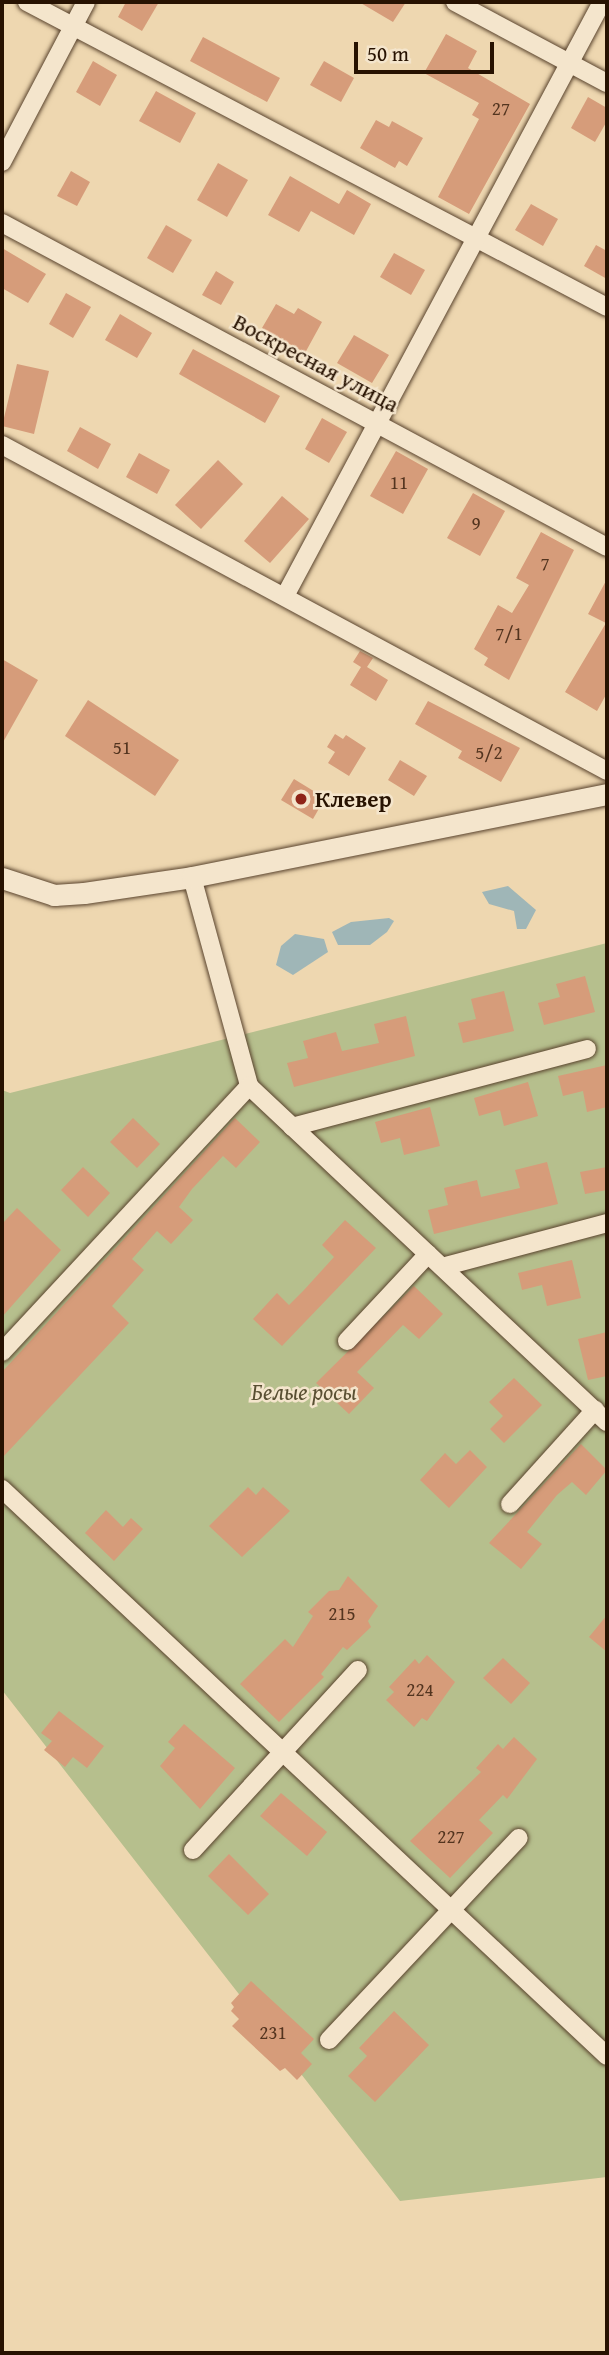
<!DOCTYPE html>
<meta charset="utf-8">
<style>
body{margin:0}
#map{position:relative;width:609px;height:2355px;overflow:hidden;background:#eed7b0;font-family:"Gentium Book Plus",serif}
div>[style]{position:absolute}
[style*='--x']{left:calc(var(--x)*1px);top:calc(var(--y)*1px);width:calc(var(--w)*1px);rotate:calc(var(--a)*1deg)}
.green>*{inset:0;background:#b6bf8d}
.water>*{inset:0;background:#9fb6b7}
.building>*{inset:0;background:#d69c7a}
.roads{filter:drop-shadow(0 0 2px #59432d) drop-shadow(0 0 2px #59432d)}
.minor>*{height:18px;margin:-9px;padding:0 9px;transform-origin:9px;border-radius:9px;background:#f4e5cc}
.tertiary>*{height:21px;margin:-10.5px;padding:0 10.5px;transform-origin:10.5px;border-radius:10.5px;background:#f4e5cc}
.dots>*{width:19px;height:19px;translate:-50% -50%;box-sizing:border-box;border:4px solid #f4e5cc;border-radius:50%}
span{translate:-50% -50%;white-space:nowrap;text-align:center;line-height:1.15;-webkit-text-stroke:5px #f4e5cc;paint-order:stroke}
.number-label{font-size:19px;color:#53341f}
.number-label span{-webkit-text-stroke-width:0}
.street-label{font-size:23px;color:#271201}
.poi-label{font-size:23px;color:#271201;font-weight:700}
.left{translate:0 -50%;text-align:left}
.park-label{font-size:23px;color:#594f32;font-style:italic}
.frame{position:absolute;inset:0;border:4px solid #271201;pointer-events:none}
.scale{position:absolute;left:354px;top:42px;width:140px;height:32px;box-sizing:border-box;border:4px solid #271201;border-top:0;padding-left:9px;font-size:21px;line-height:24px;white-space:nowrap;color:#271201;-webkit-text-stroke:5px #f4e5cc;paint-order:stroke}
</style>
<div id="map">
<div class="green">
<i style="clip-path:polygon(607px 943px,607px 2177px,400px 2201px,2px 1690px,2px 1090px,10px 1093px)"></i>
</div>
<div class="water">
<i style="clip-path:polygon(508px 886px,536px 910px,526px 929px,517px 929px,514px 911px,489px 904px,482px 892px)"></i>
<i style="clip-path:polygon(389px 918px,394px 921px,387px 932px,370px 945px,338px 945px,332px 932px,351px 922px)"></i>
<i style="clip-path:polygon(295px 934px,324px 939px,328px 952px,293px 975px,276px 965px,281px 946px)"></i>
</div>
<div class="building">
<i style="clip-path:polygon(126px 2px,159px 2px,142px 31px,118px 17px)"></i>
<i style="clip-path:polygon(359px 2px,406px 2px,393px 22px)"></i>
<i style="clip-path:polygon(446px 34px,477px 51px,468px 68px,530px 104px,469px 214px,438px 197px,479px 119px,472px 115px,479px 103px,424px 73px)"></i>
<i style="clip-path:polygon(203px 37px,280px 78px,267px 102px,190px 61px)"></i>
<i style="clip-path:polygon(93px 61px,117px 75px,100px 106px,76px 92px)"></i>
<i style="clip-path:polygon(324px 61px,354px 78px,341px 102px,310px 85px)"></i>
<i style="clip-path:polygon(156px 91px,196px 113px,180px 143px,139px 121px)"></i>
<i style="clip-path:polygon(588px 97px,607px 108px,607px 121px,595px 142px,571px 128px)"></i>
<i style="clip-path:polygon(376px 120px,389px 127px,392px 121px,423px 138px,407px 166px,399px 161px,395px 168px,360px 148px)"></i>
<i style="clip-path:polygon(218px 163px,248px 180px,227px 217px,197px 200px)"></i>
<i style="clip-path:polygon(71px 171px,90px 182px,77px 206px,57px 196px)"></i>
<i style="clip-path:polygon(290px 176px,339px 204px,347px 190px,371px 204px,354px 235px,311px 211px,299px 232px,268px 215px)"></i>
<i style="clip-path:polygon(531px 204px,558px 219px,543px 246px,515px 230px)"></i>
<i style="clip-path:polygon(166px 225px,192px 240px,173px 273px,147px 258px)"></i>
<i style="clip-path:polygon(596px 245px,607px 251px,607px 279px,584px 266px)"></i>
<i style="clip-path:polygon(2px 248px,46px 274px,28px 303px,2px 288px)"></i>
<i style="clip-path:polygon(394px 253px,425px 270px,411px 295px,380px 277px)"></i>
<i style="clip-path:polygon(216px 271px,234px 282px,221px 305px,202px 295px)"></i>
<i style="clip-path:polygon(66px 293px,91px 307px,73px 338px,49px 324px)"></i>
<i style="clip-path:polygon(276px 304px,294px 314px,298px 308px,322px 322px,305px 353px,262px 328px)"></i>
<i style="clip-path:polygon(120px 314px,152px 333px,137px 358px,105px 340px)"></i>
<i style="clip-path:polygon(354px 335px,389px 355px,372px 383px,337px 363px)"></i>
<i style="clip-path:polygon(193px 349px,280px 396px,265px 423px,179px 374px)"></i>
<i style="clip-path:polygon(17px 364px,49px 371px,34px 434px,2px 426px)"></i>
<i style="clip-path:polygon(322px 418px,347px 432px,329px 463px,305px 449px)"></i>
<i style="clip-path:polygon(80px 427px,111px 444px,98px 469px,67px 451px)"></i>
<i style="clip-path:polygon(396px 451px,428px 469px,403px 514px,370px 496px)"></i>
<i style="clip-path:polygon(139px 453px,170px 470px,157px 494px,126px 477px)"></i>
<i style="clip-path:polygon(218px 460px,243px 484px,201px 529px,175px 505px)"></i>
<i style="clip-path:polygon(473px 493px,505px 511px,480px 556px,447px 538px)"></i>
<i style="clip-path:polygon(282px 496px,309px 519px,270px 563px,244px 541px)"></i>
<i style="clip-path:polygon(541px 532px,574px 550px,509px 680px,484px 665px,488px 658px,474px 649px,498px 605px,512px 613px,529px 585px,516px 578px)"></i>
<i style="clip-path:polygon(607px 579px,607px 693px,597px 711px,565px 692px,606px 623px,588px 614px)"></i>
<i style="clip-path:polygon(360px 651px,373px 658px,367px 667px,388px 680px,376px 701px,350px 685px,361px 667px,353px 662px)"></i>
<i style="clip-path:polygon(2px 659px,38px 680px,2px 744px)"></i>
<i style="clip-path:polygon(88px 700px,179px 760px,155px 796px,65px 736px)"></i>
<i style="clip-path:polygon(428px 701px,520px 748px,501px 782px,458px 758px,462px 751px,415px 724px)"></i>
<i style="clip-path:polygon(335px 734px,343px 739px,346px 735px,366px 748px,349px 776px,328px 763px,335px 752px,327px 747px)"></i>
<i style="clip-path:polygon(400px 760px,427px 776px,414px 796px,388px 780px)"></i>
<i style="clip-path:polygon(294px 779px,325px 798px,313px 819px,281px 800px)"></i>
<i style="clip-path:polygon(585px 976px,595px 1012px,544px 1025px,538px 1003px,560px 997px,556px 984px)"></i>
<i style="clip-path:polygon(504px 991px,514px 1031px,463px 1043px,458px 1023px,476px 1019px,471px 999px)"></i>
<i style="clip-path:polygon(406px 1016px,415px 1056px,294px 1087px,287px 1063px,308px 1058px,303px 1041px,336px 1032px,342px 1051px,379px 1043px,374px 1024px)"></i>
<i style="clip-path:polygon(607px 1065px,607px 1107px,587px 1112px,583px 1091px,563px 1096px,558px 1076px)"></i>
<i style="clip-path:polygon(528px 1082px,538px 1116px,504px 1126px,500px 1110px,479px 1116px,474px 1098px)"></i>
<i style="clip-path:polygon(430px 1107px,440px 1146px,404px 1155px,400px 1138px,381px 1143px,375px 1122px)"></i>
<i style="clip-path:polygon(133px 1118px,160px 1144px,137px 1168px,110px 1142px)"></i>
<i style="clip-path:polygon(235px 1118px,260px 1142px,236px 1168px,223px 1156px,192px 1189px,179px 1207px,193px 1220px,171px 1244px,157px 1231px,132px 1259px,144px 1270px,112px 1306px,129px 1323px,2px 1458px,2px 1372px)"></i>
<i style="clip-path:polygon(547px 1162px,558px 1204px,434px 1234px,428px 1210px,448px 1205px,444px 1188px,477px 1180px,481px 1197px,520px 1188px,515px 1170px)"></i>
<i style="clip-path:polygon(83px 1167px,110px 1193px,88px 1217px,61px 1190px)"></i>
<i style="clip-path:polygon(607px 1167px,607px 1190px,585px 1194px,580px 1172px)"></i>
<i style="clip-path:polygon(17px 1208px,61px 1250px,2px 1317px,2px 1224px)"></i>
<i style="clip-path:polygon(345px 1220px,376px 1248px,282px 1346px,253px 1319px,277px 1293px,289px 1305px,304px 1290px,334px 1257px,322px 1245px)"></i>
<i style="clip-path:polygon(572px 1260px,581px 1298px,547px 1306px,542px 1285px,522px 1290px,518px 1273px)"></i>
<i style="clip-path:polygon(414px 1286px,443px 1314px,419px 1339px,403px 1325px,357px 1372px,374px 1388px,349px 1414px,316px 1383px)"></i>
<i style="clip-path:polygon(607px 1332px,607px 1376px,588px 1380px,578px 1339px)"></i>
<i style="clip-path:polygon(514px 1378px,542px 1405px,504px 1443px,490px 1429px,503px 1416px,489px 1402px)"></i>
<i style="clip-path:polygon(581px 1444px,607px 1470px,586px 1495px,572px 1482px,557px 1495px,527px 1532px,542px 1544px,521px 1569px,489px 1543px)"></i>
<i style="clip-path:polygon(470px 1450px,487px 1467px,449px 1508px,420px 1480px,445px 1453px,456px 1464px)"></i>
<i style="clip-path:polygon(248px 1487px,256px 1495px,263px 1487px,290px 1511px,242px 1557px,209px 1526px)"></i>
<i style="clip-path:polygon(106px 1510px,123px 1527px,131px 1518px,143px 1529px,114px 1561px,85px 1533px)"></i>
<i style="clip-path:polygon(348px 1576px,378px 1606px,368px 1621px,371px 1627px,347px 1650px,343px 1647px,321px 1674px,324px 1677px,279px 1722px,240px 1684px,285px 1639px,293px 1647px,313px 1616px,308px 1612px,329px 1591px,339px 1590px)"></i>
<i style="clip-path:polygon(607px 1615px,607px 1652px,589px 1637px)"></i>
<i style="clip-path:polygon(427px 1655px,455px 1682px,427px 1721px,422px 1718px,414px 1727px,386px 1700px,394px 1692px,389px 1687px,415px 1659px,419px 1664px)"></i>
<i style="clip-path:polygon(503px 1658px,530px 1683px,511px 1704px,483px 1678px)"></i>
<i style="clip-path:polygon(59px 1711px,104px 1746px,87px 1768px,73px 1757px,65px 1767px,44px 1750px,52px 1741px,41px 1733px)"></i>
<i style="clip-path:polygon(184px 1724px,235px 1768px,200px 1809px,160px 1766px,175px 1748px,168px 1742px)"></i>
<i style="clip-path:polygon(514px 1737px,537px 1759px,507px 1799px,503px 1795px,479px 1820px,493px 1833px,450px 1878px,410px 1841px,481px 1772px,476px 1768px,498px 1744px,503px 1749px)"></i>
<i style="clip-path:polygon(281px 1793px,327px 1832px,307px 1856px,260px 1816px)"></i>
<i style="clip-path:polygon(229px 1854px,269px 1894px,248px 1915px,208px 1876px)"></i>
<i style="clip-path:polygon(251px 1981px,314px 2039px,301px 2053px,312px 2064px,297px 2080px,285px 2068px,280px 2071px,232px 2026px,239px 2019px,231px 2011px,234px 2007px,231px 2003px)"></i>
<i style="clip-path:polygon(394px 2011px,429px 2045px,375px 2102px,348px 2076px,367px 2056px,359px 2048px)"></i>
</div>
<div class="roads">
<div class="minor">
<i style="--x:27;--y:2;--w:655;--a:27.74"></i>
<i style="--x:455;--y:2;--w:172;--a:28.1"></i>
<i style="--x:2;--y:162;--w:181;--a:-62.3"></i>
<i style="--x:2;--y:223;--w:686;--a:28.17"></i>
<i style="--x:2;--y:445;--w:687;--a:28.32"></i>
<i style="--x:285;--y:596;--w:673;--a:-61.91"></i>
<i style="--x:192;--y:877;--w:217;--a:74.7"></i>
<i style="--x:249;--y:1086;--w:491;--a:43.2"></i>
<i style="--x:292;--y:1127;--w:305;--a:-14.8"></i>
<i style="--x:442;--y:1267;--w:171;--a:-14.9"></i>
<i style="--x:347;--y:1341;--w:119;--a:-47"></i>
<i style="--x:2;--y:1352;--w:363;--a:-47.1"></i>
<i style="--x:2;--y:1489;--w:829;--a:43.14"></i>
<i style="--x:510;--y:1504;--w:127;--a:-47.9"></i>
<i style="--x:193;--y:1850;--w:244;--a:-47.5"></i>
<i style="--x:329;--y:2040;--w:277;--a:-46.8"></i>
</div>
<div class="tertiary">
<i style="--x:2;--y:878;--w:55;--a:18.1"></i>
<i style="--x:54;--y:895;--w:30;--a:-4"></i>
<i style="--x:84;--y:893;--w:109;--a:-8.4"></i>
<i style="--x:192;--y:877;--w:423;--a:-11.3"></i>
</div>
</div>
<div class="dots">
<i style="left:301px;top:799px;background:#8f2418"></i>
</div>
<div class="number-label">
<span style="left:501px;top:109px">27</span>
<span style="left:399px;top:483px">11</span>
<span style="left:476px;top:524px">9</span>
<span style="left:545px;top:564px">7</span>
<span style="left:509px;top:634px">7/1</span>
<span style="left:122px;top:748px">51</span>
<span style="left:489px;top:753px">5/2</span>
<span style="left:342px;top:1614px">215</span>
<span style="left:420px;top:1690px">224</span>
<span style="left:451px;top:1837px">227</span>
<span style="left:273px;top:2033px">231</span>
</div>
<div class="street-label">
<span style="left:316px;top:363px;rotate:28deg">Воскресная улица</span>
</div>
<div class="poi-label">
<span class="left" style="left:315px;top:799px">Клевер</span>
</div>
<div class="park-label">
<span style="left:304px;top:1392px">Белые росы</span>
</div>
<div class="frame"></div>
<div class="scale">50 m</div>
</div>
